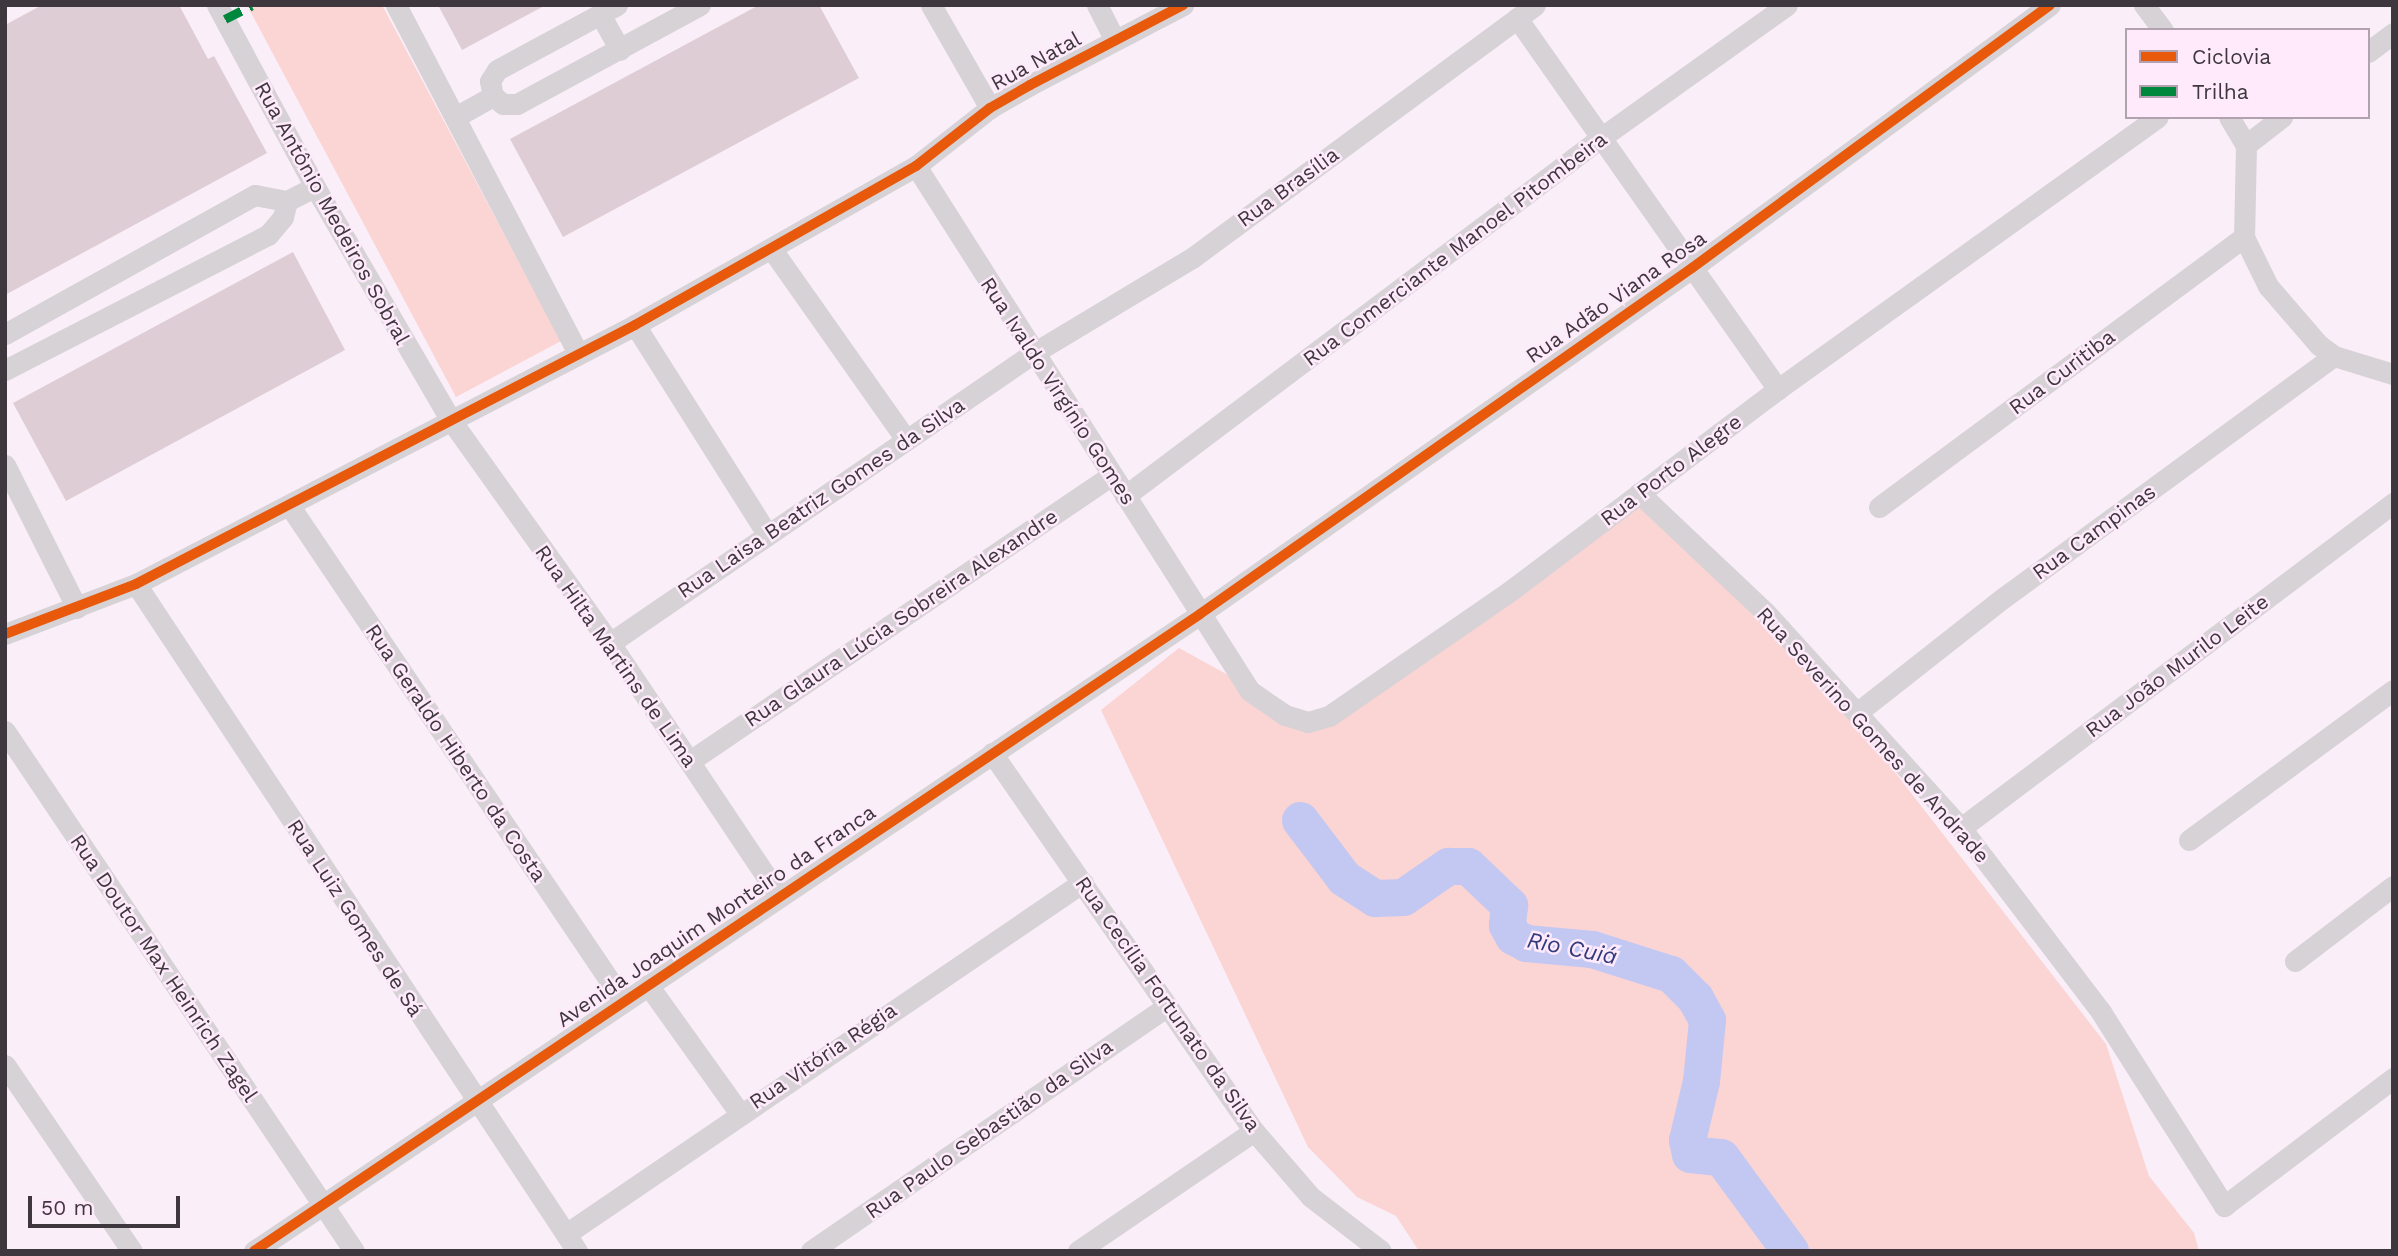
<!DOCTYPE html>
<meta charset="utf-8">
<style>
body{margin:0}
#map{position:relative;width:2398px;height:1256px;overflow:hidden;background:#faeef8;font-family:"Work Sans",sans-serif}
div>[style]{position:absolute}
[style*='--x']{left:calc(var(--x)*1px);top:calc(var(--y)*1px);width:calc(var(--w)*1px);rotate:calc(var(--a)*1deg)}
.green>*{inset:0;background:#fbd4d4}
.river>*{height:37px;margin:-18.5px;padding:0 18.5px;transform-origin:18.5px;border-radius:18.5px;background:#c3c8f2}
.building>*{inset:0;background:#decdd5}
.minor>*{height:21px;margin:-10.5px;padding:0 10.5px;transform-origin:10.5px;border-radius:10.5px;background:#d6d2d6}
.quiet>*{height:9px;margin-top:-4.5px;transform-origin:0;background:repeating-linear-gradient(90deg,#00873e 0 18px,transparent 0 27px)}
.cycleway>*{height:10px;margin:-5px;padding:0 5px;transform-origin:5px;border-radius:5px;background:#e8590c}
span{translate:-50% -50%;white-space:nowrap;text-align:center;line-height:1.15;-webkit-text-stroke:5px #feeafb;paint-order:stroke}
.street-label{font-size:21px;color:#3f373e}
.water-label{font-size:23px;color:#333b7d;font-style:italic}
.frame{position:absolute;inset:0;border:7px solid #3f373e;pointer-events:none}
.legend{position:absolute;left:2125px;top:28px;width:245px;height:91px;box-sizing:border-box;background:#feeafb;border:2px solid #b2a2af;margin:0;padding:9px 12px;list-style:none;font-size:21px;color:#3f373e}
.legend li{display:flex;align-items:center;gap:14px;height:35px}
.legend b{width:35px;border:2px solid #b2a2af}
.scale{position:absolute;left:28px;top:1196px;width:152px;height:32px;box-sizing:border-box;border:4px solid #3f373e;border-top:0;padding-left:9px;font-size:21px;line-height:24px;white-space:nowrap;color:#3f373e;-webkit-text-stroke:5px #feeafb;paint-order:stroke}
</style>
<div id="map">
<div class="green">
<i style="clip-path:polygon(247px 5px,382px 5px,561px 341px,456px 397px)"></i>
<i style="clip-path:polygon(1637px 502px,1835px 695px,2106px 1044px,2149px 1176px,2194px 1233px,2199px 1251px,1419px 1251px,1396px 1216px,1357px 1197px,1308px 1147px,1101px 710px,1179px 648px,1313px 722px)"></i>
</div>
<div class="river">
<i style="--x:1300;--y:820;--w:73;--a:52.8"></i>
<i style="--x:1344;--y:878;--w:37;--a:33"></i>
<i style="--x:1375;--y:898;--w:28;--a:-2"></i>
<i style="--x:1403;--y:897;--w:55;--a:-34.6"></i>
<i style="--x:1448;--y:866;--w:20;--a:0"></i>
<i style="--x:1468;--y:866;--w:57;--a:43.6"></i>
<i style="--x:1509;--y:905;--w:20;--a:96"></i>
<i style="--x:1507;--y:925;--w:13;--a:61"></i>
<i style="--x:1513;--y:936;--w:15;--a:28"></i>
<i style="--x:1526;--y:943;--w:66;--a:5.2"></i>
<i style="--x:1592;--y:949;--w:83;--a:17.6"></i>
<i style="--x:1671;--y:974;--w:34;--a:45"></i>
<i style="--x:1695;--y:998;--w:25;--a:61"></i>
<i style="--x:1707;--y:1020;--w:61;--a:95.6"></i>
<i style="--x:1701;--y:1081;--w:61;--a:103.3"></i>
<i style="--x:1687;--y:1140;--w:14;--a:78"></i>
<i style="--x:1690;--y:1154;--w:31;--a:6"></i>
<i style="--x:1721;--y:1157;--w:117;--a:53.7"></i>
</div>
<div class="building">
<i style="clip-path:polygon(42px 5px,179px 5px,208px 59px,214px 56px,267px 153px,5px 295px,5px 25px)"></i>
<i style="clip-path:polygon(438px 5px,546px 5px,462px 50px)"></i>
<i style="clip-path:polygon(759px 5px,819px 5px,859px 78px,563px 237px,510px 139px)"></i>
<i style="clip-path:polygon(293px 252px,345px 350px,66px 501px,13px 403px)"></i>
</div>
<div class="minor">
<i style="--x:217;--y:5;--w:207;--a:61.7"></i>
<i style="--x:315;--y:187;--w:268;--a:59.8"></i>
<i style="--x:450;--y:419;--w:275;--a:54.5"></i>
<i style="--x:610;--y:643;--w:303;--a:56.2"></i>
<i style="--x:396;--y:5;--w:393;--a:62.4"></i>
<i style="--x:617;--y:5;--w:136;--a:151.6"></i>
<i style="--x:497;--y:70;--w:13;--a:122"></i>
<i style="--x:490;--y:81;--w:15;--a:79"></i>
<i style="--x:493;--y:96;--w:13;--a:39"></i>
<i style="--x:503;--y:104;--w:14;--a:0"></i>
<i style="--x:517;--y:104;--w:208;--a:-28.4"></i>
<i style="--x:931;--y:5;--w:119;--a:60.2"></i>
<i style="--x:1097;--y:5;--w:39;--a:63"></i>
<i style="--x:2144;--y:5;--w:31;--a:53"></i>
<i style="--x:600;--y:14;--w:41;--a:60.9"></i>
<i style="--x:1517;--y:18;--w:454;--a:54.9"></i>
<i style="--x:2368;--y:52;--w:31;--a:-37"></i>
<i style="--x:457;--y:116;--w:41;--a:-29.1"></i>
<i style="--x:2229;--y:117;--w:33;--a:59"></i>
<i style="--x:2246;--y:145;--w:92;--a:91.2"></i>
<i style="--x:2244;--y:237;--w:55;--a:63.9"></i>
<i style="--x:2268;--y:286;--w:78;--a:49.2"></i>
<i style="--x:2319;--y:345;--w:19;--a:36"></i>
<i style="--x:2334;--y:356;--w:62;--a:17"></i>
<i style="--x:2246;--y:145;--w:46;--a:-37.9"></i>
<i style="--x:916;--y:166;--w:622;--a:57.54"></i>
<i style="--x:1250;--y:691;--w:42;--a:34.4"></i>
<i style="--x:1285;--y:715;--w:24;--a:17"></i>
<i style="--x:1308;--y:722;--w:22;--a:-16"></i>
<i style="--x:1329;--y:716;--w:215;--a:-34.6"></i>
<i style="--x:1506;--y:594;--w:341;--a:-37"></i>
<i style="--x:1778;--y:389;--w:467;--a:-35.6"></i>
<i style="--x:773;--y:251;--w:229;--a:54.8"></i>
<i style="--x:635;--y:325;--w:247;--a:57.7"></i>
<i style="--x:5;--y:334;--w:286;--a:-29.1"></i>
<i style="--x:255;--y:195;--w:33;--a:11"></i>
<i style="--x:287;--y:201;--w:31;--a:-27"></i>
<i style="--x:5;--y:370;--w:296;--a:-27.2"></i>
<i style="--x:268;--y:235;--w:23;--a:-50"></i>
<i style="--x:283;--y:217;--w:16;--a:-76"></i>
<i style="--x:5;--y:465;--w:160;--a:63.3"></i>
<i style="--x:1639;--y:493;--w:175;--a:43.4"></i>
<i style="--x:1766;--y:613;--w:290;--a:47.8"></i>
<i style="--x:1961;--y:828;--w:231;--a:52.7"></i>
<i style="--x:2101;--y:1012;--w:230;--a:57.6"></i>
<i style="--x:2224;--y:1206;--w:212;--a:-37.1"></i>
<i style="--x:1125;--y:496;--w:597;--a:-36.97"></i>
<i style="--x:1602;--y:137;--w:227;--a:-35.5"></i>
<i style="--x:289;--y:505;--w:599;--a:56.02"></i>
<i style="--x:1879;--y:507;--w:454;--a:-36.5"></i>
<i style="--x:136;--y:584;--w:800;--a:56.53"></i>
<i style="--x:5;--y:634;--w:140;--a:-20.9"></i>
<i style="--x:136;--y:584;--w:562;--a:-27.43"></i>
<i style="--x:635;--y:325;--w:323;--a:-29.5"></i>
<i style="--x:916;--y:166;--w:94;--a:-38.1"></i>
<i style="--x:990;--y:108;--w:46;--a:-29.9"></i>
<i style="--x:1030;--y:85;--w:173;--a:-27.6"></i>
<i style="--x:610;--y:643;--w:511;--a:-34.4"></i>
<i style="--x:1032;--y:354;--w:187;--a:-31"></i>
<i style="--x:1192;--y:258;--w:426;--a:-36.4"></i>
<i style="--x:1858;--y:712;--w:184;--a:-38.2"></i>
<i style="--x:2003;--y:598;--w:410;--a:-36.2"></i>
<i style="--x:5;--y:731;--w:626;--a:56.13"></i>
<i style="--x:992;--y:753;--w:460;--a:55.3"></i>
<i style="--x:1254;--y:1131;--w:87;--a:49.2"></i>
<i style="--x:1311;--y:1197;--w:88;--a:37.6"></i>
<i style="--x:690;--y:761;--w:510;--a:-34.13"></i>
<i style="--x:1961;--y:828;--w:541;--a:-36.95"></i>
<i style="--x:2189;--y:840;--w:253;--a:-36.3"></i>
<i style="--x:2295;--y:961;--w:123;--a:-37.4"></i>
<i style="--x:648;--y:985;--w:156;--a:54.4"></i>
<i style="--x:5;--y:1065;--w:225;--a:55.7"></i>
<i style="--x:566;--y:1234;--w:625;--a:-34.25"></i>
<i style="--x:254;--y:1251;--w:1140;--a:-33.95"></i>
<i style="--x:1200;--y:614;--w:601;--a:-35.12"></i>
<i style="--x:1692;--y:268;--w:444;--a:-36.3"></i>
<i style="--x:811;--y:1251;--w:432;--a:-34.5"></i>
<i style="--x:1078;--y:1251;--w:213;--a:-34.3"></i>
</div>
<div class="quiet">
<i style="--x:225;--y:19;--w:30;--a:-27"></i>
</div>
<div class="cycleway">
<i style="--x:5;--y:634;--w:140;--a:-20.9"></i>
<i style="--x:136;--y:584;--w:562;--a:-27.43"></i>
<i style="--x:635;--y:325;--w:323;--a:-29.5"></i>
<i style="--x:916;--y:166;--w:94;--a:-38.1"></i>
<i style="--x:990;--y:108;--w:46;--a:-29.9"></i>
<i style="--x:1030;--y:85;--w:173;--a:-27.6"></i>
<i style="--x:254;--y:1251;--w:1140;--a:-33.95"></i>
<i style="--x:1200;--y:614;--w:601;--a:-35.12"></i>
<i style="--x:1692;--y:268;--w:444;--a:-36.3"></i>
</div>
<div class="street-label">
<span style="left:1036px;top:61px;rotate:-29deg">Rua Natal</span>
<span style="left:1288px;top:187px;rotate:-36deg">Rua Brasília</span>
<span style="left:332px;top:213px;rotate:61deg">Rua Antônio Medeiros Sobral</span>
<span style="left:1455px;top:249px;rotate:-37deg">Rua Comerciante Manoel Pitombeira</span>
<span style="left:1616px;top:297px;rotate:-35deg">Rua Adão Viana Rosa</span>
<span style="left:2062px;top:372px;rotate:-37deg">Rua Curitiba</span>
<span style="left:1058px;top:391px;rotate:57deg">Rua Ivaldo Virgínio Gomes</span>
<span style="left:1671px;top:470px;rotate:-37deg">Rua Porto Alegre</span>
<span style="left:821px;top:498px;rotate:-34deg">Rua Laisa Beatriz Gomes da Silva</span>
<span style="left:2094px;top:532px;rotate:-36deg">Rua Campinas</span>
<span style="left:901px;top:618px;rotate:-34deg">Rua Glaura Lúcia Sobreira Alexandre</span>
<span style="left:616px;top:656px;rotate:55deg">Rua Hilta Martins de Lima</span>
<span style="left:2177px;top:666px;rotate:-37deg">Rua João Murilo Leite</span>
<span style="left:1873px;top:735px;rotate:48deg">Rua Severino Gomes de Andrade</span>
<span style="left:456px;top:753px;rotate:56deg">Rua Geraldo Hiberto da Costa</span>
<span style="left:716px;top:916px;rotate:-34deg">Avenida Joaquim Monteiro da Franca</span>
<span style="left:355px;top:918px;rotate:57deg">Rua Luiz Gomes de Sá</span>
<span style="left:164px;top:968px;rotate:56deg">Rua Doutor Max Heinrich Zagel</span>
<span style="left:1168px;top:1004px;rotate:55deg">Rua Cecília Fortunato da Silva</span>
<span style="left:823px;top:1056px;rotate:-34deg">Rua Vitória Régia</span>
<span style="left:989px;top:1129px;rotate:-35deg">Rua Paulo Sebastião da Silva</span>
</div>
<div class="water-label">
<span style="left:1572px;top:949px;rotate:11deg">Rio Cuiá</span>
</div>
<div class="frame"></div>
<ul class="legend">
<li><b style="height:9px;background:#e8590c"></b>Ciclovia</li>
<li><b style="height:9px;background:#00873e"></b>Trilha</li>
</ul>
<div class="scale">50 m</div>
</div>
